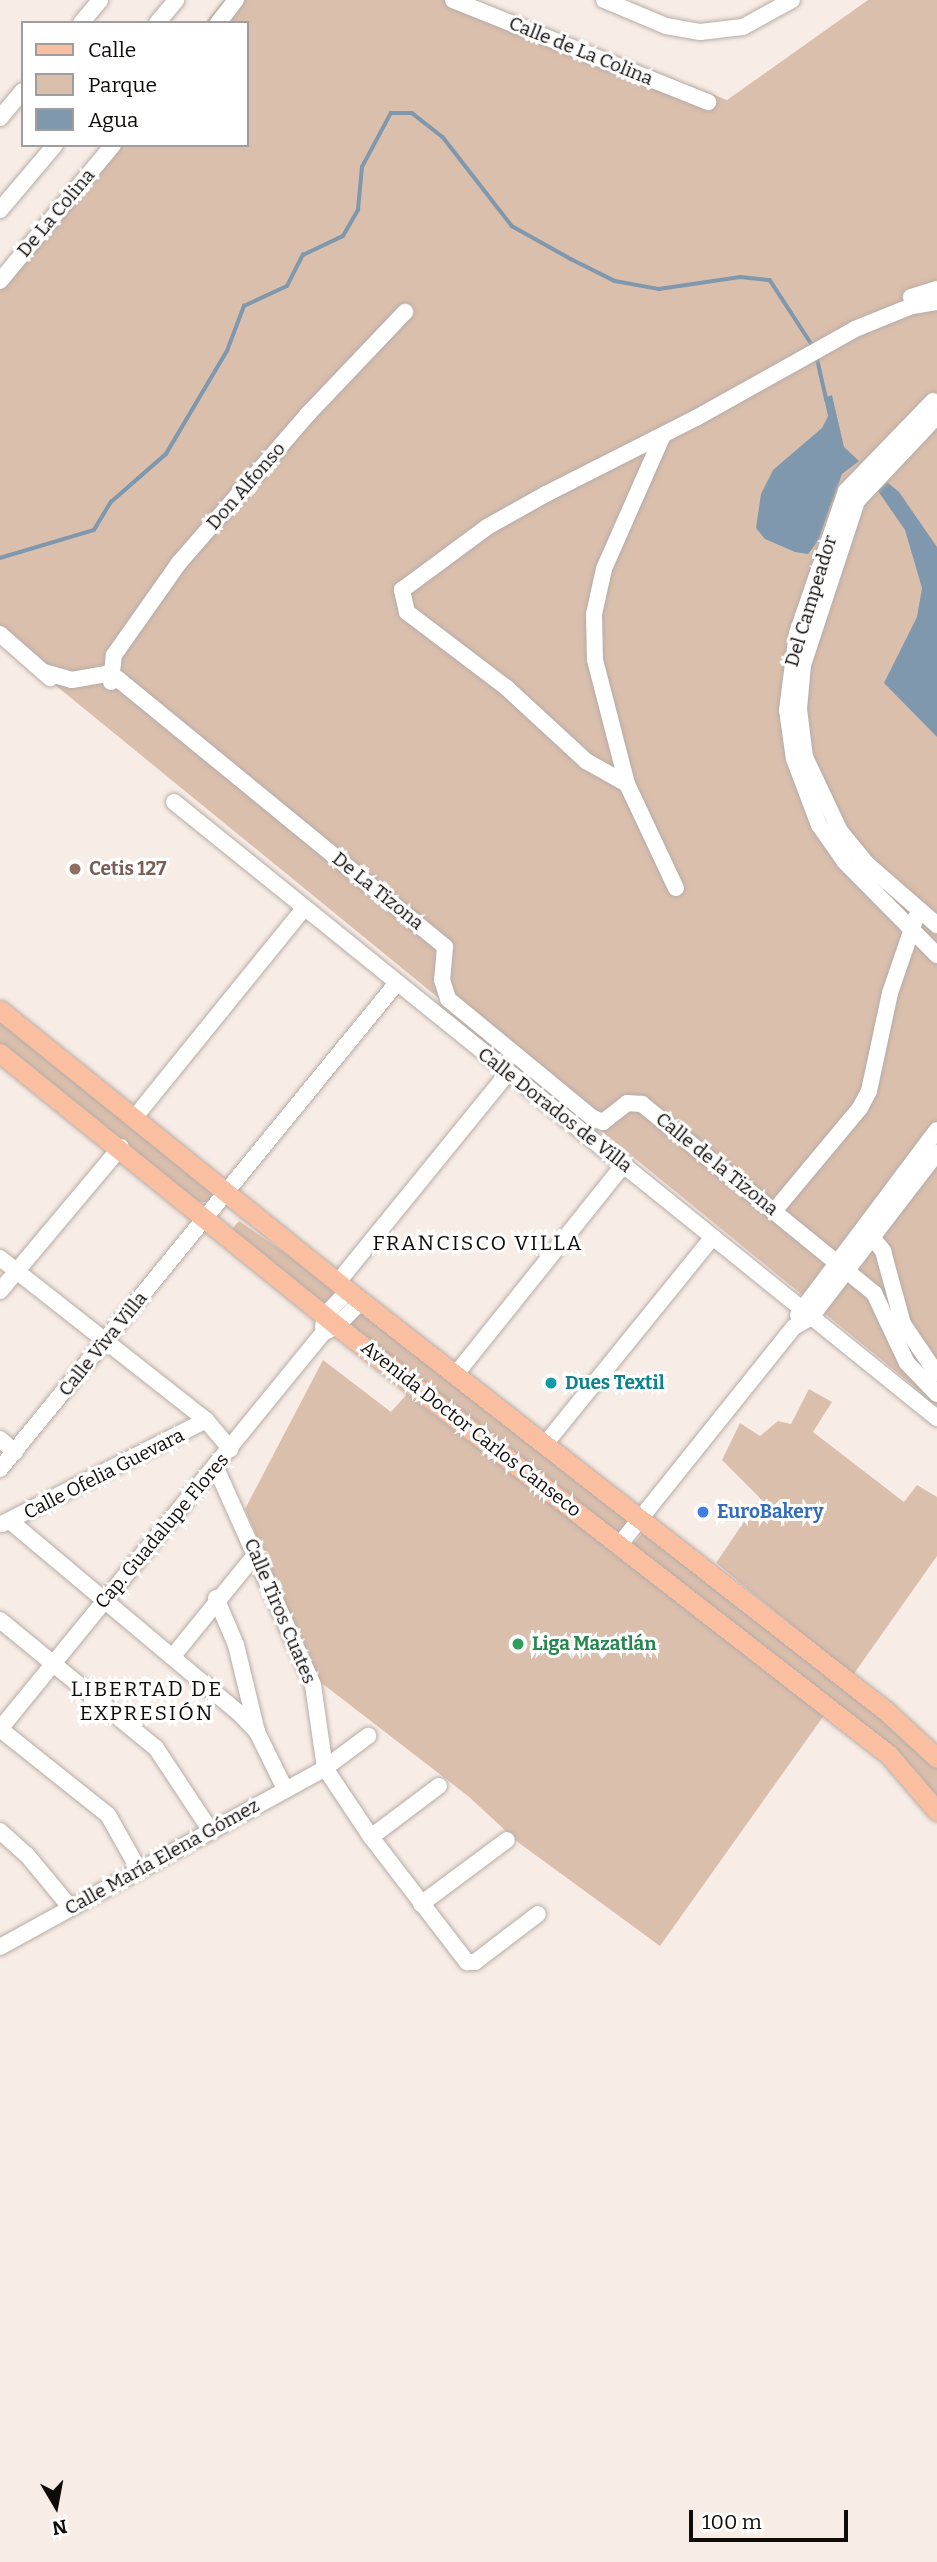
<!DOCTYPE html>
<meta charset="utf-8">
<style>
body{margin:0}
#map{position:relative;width:937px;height:2562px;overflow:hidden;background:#f8ede6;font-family:Bitter,serif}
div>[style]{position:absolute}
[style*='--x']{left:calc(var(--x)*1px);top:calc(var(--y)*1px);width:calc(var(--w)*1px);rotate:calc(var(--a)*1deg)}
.green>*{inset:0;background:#dbbfad}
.water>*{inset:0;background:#7f98ad}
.stream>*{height:3.5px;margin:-1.75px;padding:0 1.75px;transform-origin:1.75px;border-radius:1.75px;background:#7f98ad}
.roads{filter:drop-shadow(0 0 2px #b6aca6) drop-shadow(0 0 2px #b6aca6)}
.minor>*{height:16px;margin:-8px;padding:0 8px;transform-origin:8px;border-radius:8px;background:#fff}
.major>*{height:19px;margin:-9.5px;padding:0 9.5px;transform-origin:9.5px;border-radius:9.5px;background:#fabfa1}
.dots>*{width:19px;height:19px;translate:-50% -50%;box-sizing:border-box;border:4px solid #fff;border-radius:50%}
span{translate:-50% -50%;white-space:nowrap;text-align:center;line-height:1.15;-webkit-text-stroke:6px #fff;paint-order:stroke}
.street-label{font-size:19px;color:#0f0b09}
.education-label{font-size:19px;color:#785e54;font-weight:700}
.left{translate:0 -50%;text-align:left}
.culture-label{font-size:19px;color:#0d838f;font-weight:700}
.shop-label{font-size:19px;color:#366cbe;font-weight:700}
.leisure-label{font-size:19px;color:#27864d;font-weight:700}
.neighbourhood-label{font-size:21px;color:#0f0b09;letter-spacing:2px}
.legend{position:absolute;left:21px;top:21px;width:228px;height:126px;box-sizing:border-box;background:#fff;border:2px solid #9f9d9d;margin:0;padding:9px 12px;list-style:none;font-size:21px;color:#0f0b09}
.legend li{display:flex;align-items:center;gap:14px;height:35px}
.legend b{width:35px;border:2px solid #9f9d9d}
.north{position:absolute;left:21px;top:2471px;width:70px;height:70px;-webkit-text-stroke:5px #fff;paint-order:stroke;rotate:170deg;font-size:19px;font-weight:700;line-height:28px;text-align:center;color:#0f0b09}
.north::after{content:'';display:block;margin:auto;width:24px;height:32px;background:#0f0b09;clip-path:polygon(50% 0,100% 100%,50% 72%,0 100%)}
.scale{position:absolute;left:689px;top:2510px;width:159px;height:32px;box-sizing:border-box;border:4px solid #0f0b09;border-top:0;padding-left:9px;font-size:21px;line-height:24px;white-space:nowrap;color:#0f0b09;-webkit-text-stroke:5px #fff;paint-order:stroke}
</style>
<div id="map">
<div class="green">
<i style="clip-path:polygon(224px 0,472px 0,727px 100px,868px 0,937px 0,937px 1405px,0 640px,0 271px,104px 145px,247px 145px,247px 23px,205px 23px)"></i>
<i style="clip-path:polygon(0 1018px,212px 1190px,212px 1202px,199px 1202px,0 1049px)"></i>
<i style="clip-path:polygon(239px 1221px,311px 1271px,342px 1295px,326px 1310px,232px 1229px)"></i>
<i style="clip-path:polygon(361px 1311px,615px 1510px,631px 1525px,625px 1533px,618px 1533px,342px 1324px)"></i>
<i style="clip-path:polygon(323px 1360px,391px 1412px,407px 1394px,825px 1714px,660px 1946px,519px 1843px,468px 1796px,319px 1681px,245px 1509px)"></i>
<i style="clip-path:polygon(809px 1389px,832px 1402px,813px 1432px,904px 1502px,917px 1485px,937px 1497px,937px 1556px,853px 1675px,716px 1563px,760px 1498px,722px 1460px,740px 1423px,760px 1436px,778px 1421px,791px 1424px)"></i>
<i style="clip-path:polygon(644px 1532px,898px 1727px,937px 1768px,937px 1802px,629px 1548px)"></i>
</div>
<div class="water">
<i style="clip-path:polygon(832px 395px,844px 447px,859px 461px,842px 474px,818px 541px,808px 554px,795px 552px,765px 539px,756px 528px,761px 494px,773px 470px,822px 428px,828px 416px,824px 398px)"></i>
<i style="clip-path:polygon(887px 482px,899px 492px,937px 547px,937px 737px,884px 683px,917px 617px,922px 588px,905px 530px,878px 491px)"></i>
</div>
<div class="stream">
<i style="--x:817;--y:357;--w:45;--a:77.2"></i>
<i style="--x:0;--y:558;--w:98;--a:-16.6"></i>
<i style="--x:94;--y:530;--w:33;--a:-59"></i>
<i style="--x:111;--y:502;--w:73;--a:-41.1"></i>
<i style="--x:166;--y:454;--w:120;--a:-59.4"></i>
<i style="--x:227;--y:351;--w:48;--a:-69.3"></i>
<i style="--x:244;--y:306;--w:47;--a:-24.9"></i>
<i style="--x:287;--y:286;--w:35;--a:-63"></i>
<i style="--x:303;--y:255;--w:44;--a:-25.4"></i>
<i style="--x:343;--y:236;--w:30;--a:-60"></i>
<i style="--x:358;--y:210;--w:43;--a:-84.7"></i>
<i style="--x:362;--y:167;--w:61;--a:-61.8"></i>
<i style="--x:391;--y:113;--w:21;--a:0"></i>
<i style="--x:412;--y:113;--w:39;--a:38"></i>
<i style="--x:443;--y:137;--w:113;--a:52.2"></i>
<i style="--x:512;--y:226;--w:68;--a:29.2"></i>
<i style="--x:571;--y:259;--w:49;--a:26.6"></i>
<i style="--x:615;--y:281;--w:45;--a:10.3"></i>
<i style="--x:659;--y:289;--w:82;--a:-8.4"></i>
<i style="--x:740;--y:277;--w:30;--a:6"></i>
<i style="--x:770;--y:280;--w:79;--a:56.9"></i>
</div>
<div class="roads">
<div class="minor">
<i style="--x:453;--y:0;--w:275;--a:21.8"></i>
<i style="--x:604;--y:0;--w:67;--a:22.8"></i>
<i style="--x:666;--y:26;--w:35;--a:10"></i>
<i style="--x:700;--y:32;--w:43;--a:-6.6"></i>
<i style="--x:743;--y:27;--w:56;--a:-28.9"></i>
<i style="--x:81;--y:23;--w:30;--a:-50"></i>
<i style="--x:157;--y:23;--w:30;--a:-50"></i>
<i style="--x:218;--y:23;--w:29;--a:-52"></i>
<i style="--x:0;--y:118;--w:35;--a:-50"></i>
<i style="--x:0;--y:210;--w:85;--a:-49.8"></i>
<i style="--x:0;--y:281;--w:177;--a:-50.3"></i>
<i style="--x:911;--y:297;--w:27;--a:-17"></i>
<i style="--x:933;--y:401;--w:125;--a:134"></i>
<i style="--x:846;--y:491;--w:150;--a:109"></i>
<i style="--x:797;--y:633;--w:78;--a:97.4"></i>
<i style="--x:787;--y:710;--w:49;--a:81.9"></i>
<i style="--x:794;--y:759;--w:71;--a:69.3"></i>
<i style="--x:819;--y:825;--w:45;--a:54.9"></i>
<i style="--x:845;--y:862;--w:131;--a:45.3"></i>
<i style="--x:937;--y:416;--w:117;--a:133.3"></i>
<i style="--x:857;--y:501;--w:173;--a:108.2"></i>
<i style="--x:803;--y:665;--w:44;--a:95.2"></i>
<i style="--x:799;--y:709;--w:48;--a:82.9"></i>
<i style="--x:805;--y:757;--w:82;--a:64.7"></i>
<i style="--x:840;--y:831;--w:43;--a:50.7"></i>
<i style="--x:867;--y:864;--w:93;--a:41.1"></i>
<i style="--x:663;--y:435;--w:146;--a:113.8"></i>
<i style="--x:604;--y:569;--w:46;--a:102.5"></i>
<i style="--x:594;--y:614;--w:46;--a:88.8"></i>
<i style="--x:595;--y:660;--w:128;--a:75.5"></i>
<i style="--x:627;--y:784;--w:115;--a:64.8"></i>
<i style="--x:0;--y:634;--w:67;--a:41.3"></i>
<i style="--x:44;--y:672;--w:29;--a:16"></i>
<i style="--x:72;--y:680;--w:36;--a:-10"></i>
<i style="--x:107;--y:674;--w:12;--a:24"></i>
<i style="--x:118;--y:679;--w:423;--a:39.3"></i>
<i style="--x:445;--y:947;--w:33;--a:95"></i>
<i style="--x:442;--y:980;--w:20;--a:72"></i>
<i style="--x:448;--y:999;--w:188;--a:39.4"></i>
<i style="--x:593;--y:1118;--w:11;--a:22"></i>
<i style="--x:603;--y:1122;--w:31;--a:-38"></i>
<i style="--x:627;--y:1103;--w:15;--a:4"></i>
<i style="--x:642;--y:1104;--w:299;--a:39.2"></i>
<i style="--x:874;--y:1293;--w:77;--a:64.8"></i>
<i style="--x:907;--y:1363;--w:43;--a:45.9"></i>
<i style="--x:111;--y:682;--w:27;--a:-84"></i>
<i style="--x:114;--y:655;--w:113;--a:-54.8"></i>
<i style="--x:179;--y:563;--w:197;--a:-49.1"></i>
<i style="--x:308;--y:414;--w:141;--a:-46.4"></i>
<i style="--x:627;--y:784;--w:47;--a:-150.7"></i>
<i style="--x:586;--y:761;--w:108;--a:-137.3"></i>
<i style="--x:507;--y:688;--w:126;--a:-142.8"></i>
<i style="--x:407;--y:612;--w:23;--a:-103"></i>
<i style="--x:402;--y:590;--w:106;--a:-36.5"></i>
<i style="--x:487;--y:527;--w:68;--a:-29.2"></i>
<i style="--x:546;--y:494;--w:168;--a:-26.9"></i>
<i style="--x:696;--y:418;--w:182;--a:-29.2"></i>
<i style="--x:855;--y:329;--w:61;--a:-22"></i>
<i style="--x:912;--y:306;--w:25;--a:-9"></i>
<i style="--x:174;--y:802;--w:981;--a:38.92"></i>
<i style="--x:135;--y:1117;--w:269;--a:-51"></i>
<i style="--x:775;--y:1210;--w:133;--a:-50.2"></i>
<i style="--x:860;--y:1108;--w:19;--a:-62"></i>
<i style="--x:869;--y:1091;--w:100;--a:-77.9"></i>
<i style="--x:890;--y:993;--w:80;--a:-71.1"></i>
<i style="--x:867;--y:1231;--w:26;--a:51"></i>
<i style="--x:883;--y:1251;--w:76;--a:74.7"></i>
<i style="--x:903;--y:1324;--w:60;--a:55.8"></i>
<i style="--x:0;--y:1258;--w:262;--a:38.2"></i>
<i style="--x:206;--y:1420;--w:38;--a:50"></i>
<i style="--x:338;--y:1282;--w:269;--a:-50.9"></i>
<i style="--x:0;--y:1291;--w:188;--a:-50"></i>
<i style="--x:798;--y:1315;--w:231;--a:-53.1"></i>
<i style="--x:323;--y:1327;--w:12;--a:-81"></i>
<i style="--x:325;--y:1315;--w:33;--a:-46"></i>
<i style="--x:456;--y:1374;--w:270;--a:-51.3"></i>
<i style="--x:0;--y:1439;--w:20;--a:41"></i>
<i style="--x:546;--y:1443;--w:265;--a:-51"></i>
<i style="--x:216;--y:1468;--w:238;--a:65.9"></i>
<i style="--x:313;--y:1685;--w:84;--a:81.8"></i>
<i style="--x:325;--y:1768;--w:83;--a:56.3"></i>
<i style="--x:371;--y:1837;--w:158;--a:52.5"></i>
<i style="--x:467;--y:1962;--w:8;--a:0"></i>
<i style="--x:475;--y:1962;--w:79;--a:-37.3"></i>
<i style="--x:0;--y:1469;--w:626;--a:-50.77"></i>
<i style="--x:10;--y:1521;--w:297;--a:40"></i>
<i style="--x:238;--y:1712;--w:28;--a:46"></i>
<i style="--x:257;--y:1732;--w:64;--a:63.8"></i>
<i style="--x:2;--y:1524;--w:229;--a:-27"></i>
<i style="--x:620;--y:1544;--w:278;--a:-51.3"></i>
<i style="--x:794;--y:1327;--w:20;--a:-30"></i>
<i style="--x:811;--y:1317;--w:207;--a:-52.5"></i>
<i style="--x:216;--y:1598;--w:51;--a:66.9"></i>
<i style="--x:236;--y:1645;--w:89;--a:76.4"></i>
<i style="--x:0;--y:1620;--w:202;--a:39.4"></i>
<i style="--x:156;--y:1748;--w:100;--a:56.5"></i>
<i style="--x:173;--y:1656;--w:132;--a:-50.9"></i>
<i style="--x:0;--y:1729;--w:511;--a:-50.8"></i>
<i style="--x:323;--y:1333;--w:16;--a:-27"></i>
<i style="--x:337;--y:1326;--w:35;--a:-46"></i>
<i style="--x:0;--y:1729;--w:138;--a:38.5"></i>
<i style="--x:108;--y:1815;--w:63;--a:60.6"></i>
<i style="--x:0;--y:1831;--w:36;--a:42"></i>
<i style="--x:27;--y:1855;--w:67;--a:50.4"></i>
<i style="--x:371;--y:1837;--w:85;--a:-36.9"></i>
<i style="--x:421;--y:1904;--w:107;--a:-36.7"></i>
<i style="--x:0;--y:1947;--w:371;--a:-28.8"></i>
<i style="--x:325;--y:1768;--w:54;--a:-36.7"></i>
</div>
<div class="major">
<i style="--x:0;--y:1010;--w:447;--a:38.9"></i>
<i style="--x:348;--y:1291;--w:683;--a:37.98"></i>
<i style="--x:886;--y:1711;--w:69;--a:42.7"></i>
<i style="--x:0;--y:1053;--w:434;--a:39"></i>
<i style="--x:337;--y:1326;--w:699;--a:37.85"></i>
<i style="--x:889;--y:1755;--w:74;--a:49.4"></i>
</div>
</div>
<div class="dots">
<i style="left:75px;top:869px;background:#8d6e63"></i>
<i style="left:551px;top:1383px;background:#0f9aa8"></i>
<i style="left:703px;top:1512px;background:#3f7fe0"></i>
<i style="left:518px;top:1644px;background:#2e9e5b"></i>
</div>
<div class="street-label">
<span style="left:581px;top:51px;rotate:22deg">Calle de La Colina</span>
<span style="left:56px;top:213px;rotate:-50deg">De La Colina</span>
<span style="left:246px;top:486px;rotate:-49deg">Don Alfonso</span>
<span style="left:811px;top:601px;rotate:-73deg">Del Campeador</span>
<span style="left:378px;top:891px;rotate:39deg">De La Tizona</span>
<span style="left:555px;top:1110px;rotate:38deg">Calle Dorados de Villa</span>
<span style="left:717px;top:1164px;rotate:39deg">Calle de la Tizona</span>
<span style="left:103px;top:1344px;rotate:-51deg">Calle Viva Villa</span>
<span style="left:471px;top:1429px;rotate:38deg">Avenida Doctor Carlos Canseco</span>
<span style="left:104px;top:1474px;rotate:-27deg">Calle Ofelia Guevara</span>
<span style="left:162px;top:1531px;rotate:-50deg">Cap. Guadalupe Flores</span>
<span style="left:280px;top:1611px;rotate:67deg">Calle Tiros Cuates</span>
<span style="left:162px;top:1857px;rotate:-29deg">Calle María Elena Gómez</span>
</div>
<div class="education-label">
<span class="left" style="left:89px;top:869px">Cetis 127</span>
</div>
<div class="culture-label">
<span class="left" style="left:565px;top:1383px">Dues Textil</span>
</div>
<div class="shop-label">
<span class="left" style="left:717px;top:1512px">EuroBakery</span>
</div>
<div class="leisure-label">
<span class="left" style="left:532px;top:1644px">Liga Mazatlán</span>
</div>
<div class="neighbourhood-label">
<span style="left:478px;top:1243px">FRANCISCO VILLA</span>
<span style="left:147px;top:1701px">LIBERTAD DE<br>EXPRESIÓN</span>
</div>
<ul class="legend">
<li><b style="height:9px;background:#fabfa1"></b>Calle</li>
<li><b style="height:19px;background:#dbbfad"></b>Parque</li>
<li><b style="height:19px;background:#7f98ad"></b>Agua</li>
</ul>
<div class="north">N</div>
<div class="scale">100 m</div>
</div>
